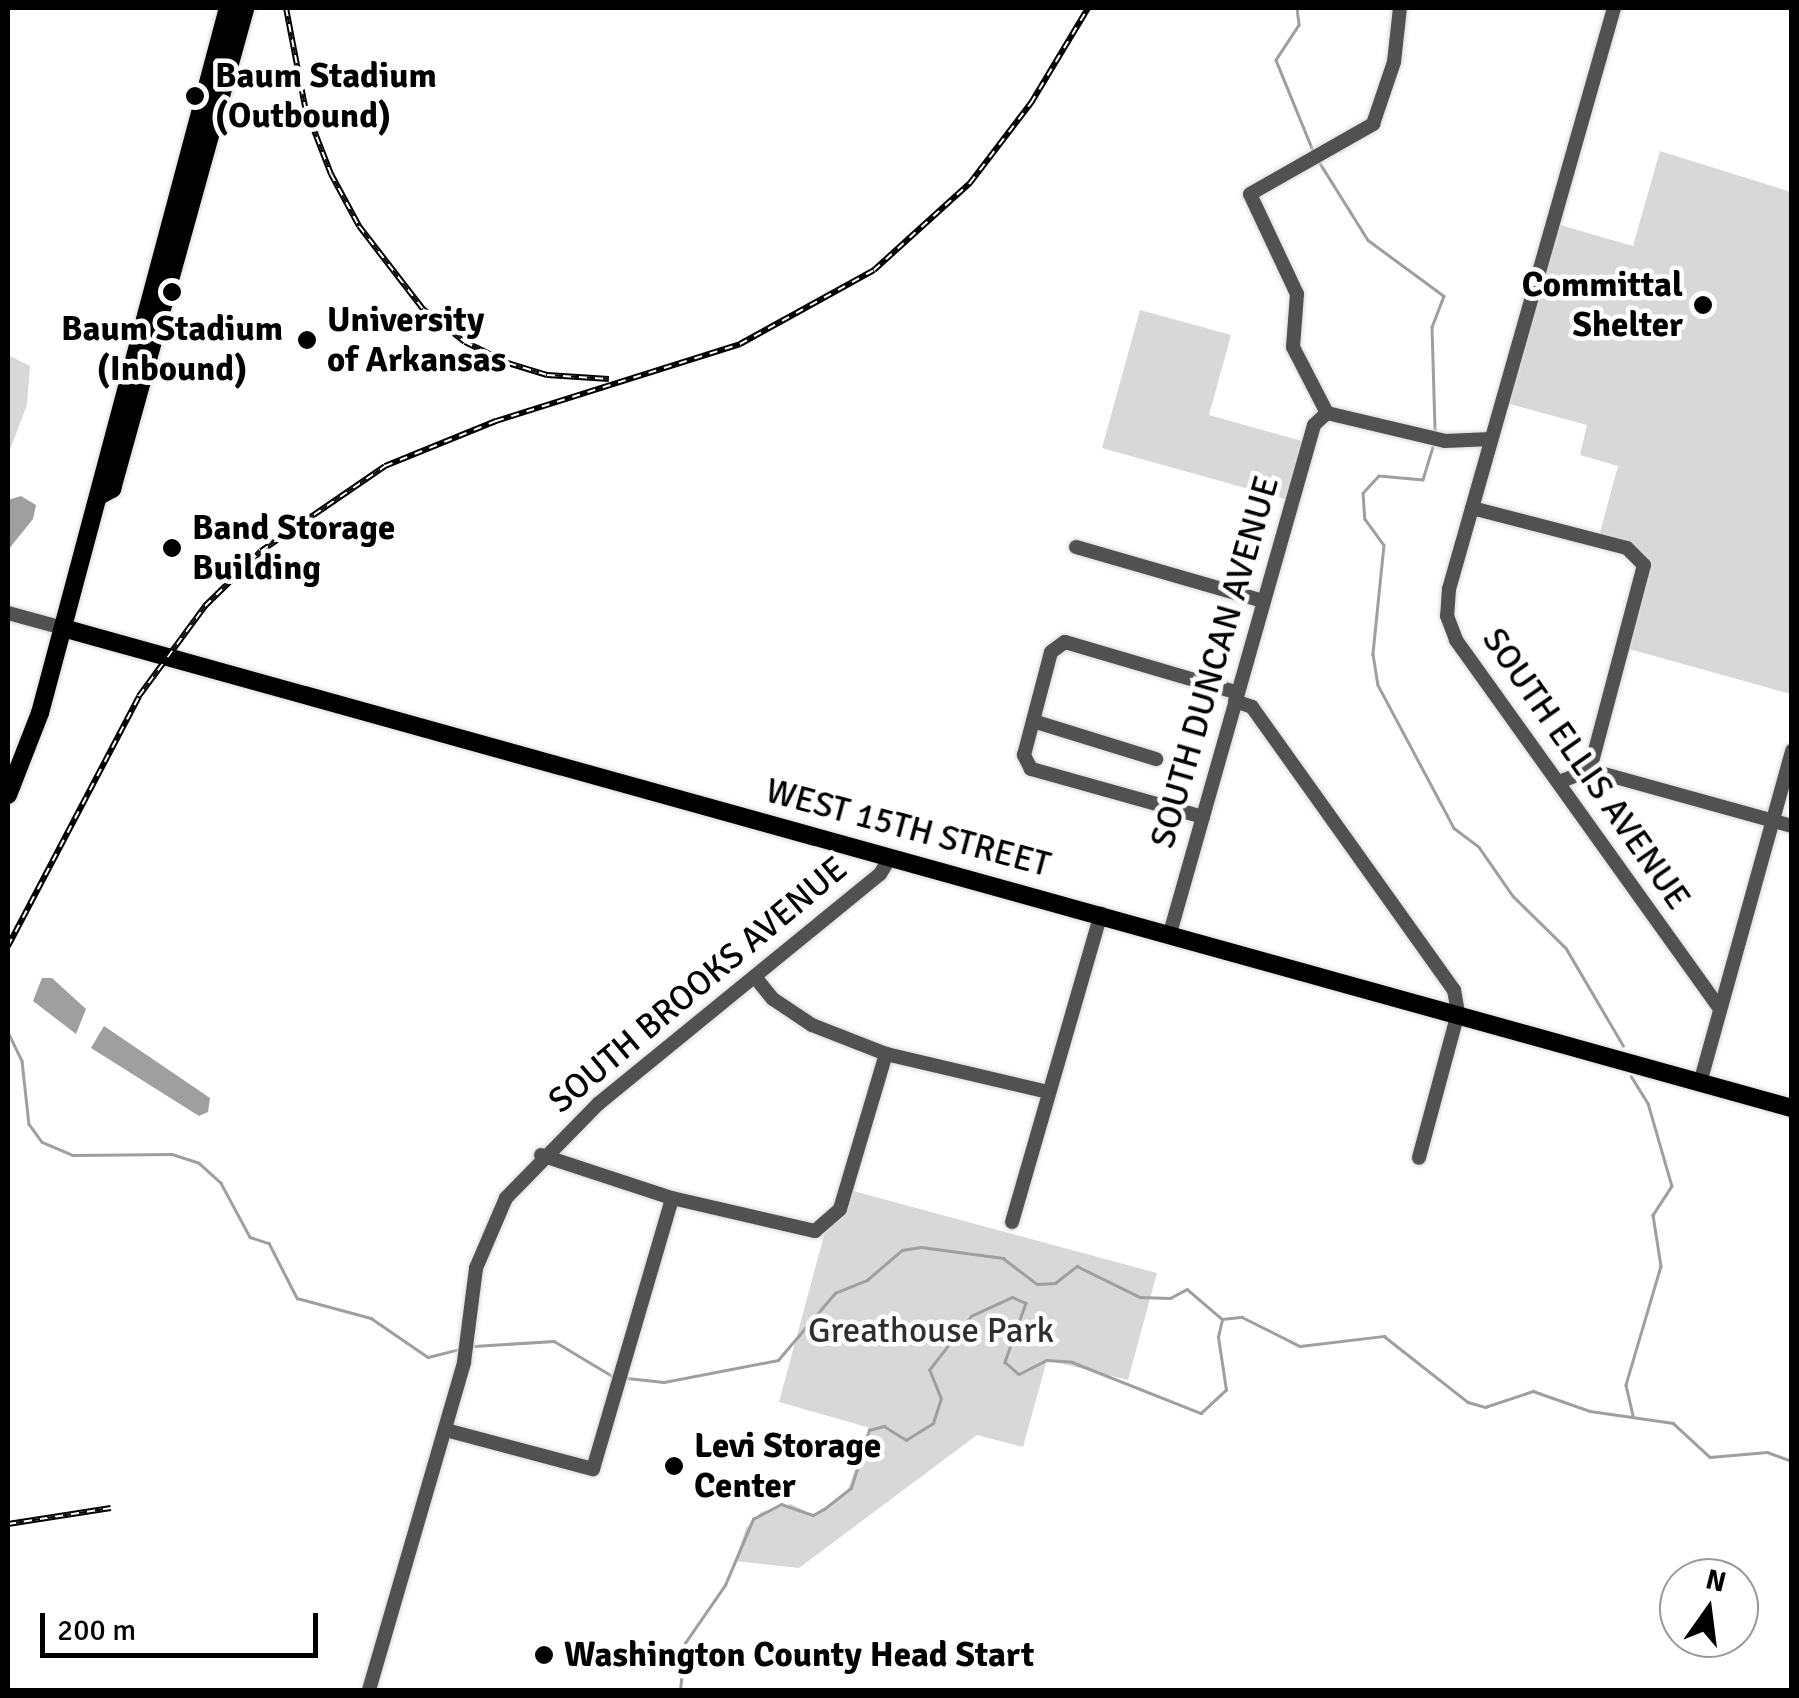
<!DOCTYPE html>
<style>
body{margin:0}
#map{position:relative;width:1799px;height:1698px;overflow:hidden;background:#fff;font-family:Signika,sans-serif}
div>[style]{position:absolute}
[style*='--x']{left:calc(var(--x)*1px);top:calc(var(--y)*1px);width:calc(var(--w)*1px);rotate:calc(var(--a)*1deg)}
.green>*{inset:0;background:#d8d8d8}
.water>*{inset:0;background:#9f9f9f}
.stream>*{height:2.5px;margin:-1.25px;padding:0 1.25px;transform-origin:1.25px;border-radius:1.25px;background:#9f9f9f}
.roads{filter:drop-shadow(0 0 2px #dbdbdb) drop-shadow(0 0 2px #dbdbdb)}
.minor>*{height:14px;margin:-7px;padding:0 7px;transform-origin:7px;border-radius:7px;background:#515151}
.major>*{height:18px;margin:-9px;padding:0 9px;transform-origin:9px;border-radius:9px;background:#000}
.rail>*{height:6px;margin-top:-3px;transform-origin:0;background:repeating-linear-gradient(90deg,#fff 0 8px,#000 0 16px);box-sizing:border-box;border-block:2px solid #000}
.dots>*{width:28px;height:28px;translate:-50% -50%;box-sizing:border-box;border:5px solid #fff;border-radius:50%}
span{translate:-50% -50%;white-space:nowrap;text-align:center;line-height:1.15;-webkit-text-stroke:9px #fff;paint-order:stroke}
.poi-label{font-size:35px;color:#000;font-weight:700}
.left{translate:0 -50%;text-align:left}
.right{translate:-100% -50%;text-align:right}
.street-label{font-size:35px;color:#000}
.park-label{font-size:35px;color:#2f2f2f}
.frame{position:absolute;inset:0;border:10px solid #000;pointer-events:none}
.north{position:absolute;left:1659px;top:1558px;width:100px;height:100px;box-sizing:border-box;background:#fff;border:2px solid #999;border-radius:50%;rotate:14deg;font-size:28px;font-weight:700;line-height:40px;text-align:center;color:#000}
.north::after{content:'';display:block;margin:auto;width:35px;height:45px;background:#000;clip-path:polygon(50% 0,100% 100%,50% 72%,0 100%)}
.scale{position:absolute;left:40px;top:1613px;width:278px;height:45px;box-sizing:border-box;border:5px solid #000;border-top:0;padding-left:12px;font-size:30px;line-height:35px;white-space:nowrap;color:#000;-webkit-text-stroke:8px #fff;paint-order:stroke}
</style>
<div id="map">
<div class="green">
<i style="clip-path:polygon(1660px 151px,1791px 192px,1791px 694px,1622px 647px,1644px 565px,1598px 540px,1618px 466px,1580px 455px,1587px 425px,1502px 402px,1553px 223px,1633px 246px)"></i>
<i style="clip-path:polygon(1140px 310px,1231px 335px,1209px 415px,1309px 443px,1292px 501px,1102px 448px)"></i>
<i style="clip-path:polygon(8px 355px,30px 366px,27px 405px,8px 455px)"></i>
<i style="clip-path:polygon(846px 1189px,1157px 1273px,1128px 1380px,1047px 1360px,1023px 1447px,977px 1435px,799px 1568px,735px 1561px,746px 1528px,761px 1512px,791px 1504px,813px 1515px,846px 1495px,870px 1428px,779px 1402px,826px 1228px)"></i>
</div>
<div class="water">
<i style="clip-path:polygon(21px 496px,36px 505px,33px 519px,8px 550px,8px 500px)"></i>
<i style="clip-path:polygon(42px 978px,52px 978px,86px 1009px,76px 1034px,33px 1001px)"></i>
<i style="clip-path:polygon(104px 1026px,210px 1098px,208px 1112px,199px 1116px,91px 1048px)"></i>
</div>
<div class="stream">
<i style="--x:1297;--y:8;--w:17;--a:83"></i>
<i style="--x:1299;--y:25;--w:42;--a:123.3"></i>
<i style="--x:1276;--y:60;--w:100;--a:67.8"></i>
<i style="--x:1318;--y:160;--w:94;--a:58"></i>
<i style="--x:1368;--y:240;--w:94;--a:36.4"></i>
<i style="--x:1444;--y:296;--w:33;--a:111"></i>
<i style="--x:1432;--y:327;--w:104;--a:88.3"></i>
<i style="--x:1433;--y:447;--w:34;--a:107"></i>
<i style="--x:1423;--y:480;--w:44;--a:-174.8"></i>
<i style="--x:1379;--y:476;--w:23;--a:133"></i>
<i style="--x:1363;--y:493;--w:26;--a:86"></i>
<i style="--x:1365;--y:519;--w:32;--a:54"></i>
<i style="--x:1384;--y:545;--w:110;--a:95.8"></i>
<i style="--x:1373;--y:654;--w:31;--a:81"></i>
<i style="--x:1378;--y:685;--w:162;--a:62"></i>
<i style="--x:1454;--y:828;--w:31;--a:37"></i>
<i style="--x:1479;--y:847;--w:60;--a:55.2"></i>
<i style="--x:1513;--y:896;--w:74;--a:44.5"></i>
<i style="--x:1566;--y:948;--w:113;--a:59.6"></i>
<i style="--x:8;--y:1032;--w:32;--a:64"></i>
<i style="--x:22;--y:1061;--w:63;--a:83.7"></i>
<i style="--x:29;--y:1124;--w:22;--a:54"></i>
<i style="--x:42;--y:1142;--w:34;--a:23"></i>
<i style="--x:73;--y:1155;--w:99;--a:-0.6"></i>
<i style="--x:172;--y:1154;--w:28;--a:18"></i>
<i style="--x:199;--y:1163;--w:30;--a:42"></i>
<i style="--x:221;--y:1183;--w:61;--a:61.8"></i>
<i style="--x:250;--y:1237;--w:20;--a:18"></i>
<i style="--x:269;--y:1243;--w:62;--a:63"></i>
<i style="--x:297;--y:1298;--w:77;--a:15.1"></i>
<i style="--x:371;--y:1318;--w:69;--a:34.4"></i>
<i style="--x:428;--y:1357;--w:33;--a:-14"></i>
<i style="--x:1631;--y:1076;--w:32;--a:58"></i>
<i style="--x:1648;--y:1103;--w:86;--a:73.9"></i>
<i style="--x:1672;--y:1186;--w:35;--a:123"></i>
<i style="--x:1653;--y:1215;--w:52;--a:81.1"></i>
<i style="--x:1661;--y:1266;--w:124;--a:106.4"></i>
<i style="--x:1626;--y:1385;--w:31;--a:77"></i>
<i style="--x:474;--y:1346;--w:80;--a:-3.6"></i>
<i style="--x:554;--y:1341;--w:70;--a:31"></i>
<i style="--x:627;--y:1378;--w:37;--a:6"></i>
<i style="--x:664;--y:1382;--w:116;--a:-10.9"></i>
<i style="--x:778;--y:1360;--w:88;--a:-49.6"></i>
<i style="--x:835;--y:1293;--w:35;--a:-22"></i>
<i style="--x:867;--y:1280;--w:46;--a:-40.6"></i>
<i style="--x:902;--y:1250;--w:19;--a:-9"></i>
<i style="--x:921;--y:1247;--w:83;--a:7.6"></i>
<i style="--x:1003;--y:1258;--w:43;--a:37.4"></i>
<i style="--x:1037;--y:1284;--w:18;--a:-3"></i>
<i style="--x:1055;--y:1283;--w:28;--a:-38"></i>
<i style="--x:1077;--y:1266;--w:70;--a:26.2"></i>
<i style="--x:1140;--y:1297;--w:30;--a:2"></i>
<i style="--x:1170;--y:1298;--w:19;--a:-28"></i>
<i style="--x:1187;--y:1289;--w:46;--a:40.6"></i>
<i style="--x:1222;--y:1319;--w:20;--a:-6"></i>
<i style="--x:1242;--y:1317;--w:65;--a:26.6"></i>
<i style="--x:1300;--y:1346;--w:85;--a:-6.8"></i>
<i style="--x:1384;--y:1336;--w:107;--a:38.2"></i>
<i style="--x:1468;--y:1402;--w:18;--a:16"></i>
<i style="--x:1485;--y:1407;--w:51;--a:-18.4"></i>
<i style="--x:1533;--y:1391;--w:60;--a:19.3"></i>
<i style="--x:1590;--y:1411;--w:84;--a:8.2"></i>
<i style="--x:1673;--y:1423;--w:50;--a:42.6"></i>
<i style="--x:1710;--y:1457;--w:57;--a:-5"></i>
<i style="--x:1767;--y:1452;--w:27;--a:20"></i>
<i style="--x:680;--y:1690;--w:47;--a:-83.9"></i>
<i style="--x:685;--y:1643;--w:70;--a:-55.4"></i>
<i style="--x:725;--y:1585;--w:72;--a:-67"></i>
<i style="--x:753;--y:1519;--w:32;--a:-28"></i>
<i style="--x:781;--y:1504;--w:34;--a:19"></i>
<i style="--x:813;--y:1515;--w:13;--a:-29"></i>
<i style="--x:824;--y:1509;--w:34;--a:-38"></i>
<i style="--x:851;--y:1488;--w:61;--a:-72.8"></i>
<i style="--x:869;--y:1430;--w:16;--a:-15"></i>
<i style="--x:884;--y:1426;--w:26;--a:32"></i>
<i style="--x:906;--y:1440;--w:32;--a:-32"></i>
<i style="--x:933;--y:1423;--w:25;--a:-72"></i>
<i style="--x:941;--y:1399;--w:31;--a:-112"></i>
<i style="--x:929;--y:1370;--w:68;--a:-52.1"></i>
<i style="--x:971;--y:1316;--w:45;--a:-24.9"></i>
<i style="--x:1012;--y:1297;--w:15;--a:23"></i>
<i style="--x:1026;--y:1303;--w:63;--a:109.6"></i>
<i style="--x:1005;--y:1362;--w:18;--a:41"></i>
<i style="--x:1019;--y:1374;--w:30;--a:-27"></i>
<i style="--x:1046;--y:1360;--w:26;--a:4"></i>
<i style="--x:1072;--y:1362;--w:139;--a:21.6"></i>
<i style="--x:1201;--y:1413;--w:34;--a:-43"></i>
<i style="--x:1226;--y:1390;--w:54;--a:-98.6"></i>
<i style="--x:1218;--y:1337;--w:18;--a:-77"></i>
</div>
<div class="roads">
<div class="minor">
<i style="--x:1614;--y:8;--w:604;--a:105.85"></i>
<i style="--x:1449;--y:589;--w:27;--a:94"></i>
<i style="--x:1447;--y:616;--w:26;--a:69"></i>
<i style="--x:1456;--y:640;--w:450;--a:54.4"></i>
<i style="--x:1327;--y:413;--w:74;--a:-117.3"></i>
<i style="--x:1293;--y:347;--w:53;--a:-85.7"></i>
<i style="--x:1297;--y:294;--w:110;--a:-115.2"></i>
<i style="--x:1250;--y:194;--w:142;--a:-29.6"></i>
<i style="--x:1373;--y:124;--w:65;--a:-71.3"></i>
<i style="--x:1394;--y:62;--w:54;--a:-83.7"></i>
<i style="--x:1327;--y:413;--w:121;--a:13.3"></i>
<i style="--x:1445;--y:441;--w:46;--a:-2.5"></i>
<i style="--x:1472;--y:508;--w:160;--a:14.5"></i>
<i style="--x:1627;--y:548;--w:24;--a:45"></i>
<i style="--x:1644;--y:565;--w:212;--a:104.8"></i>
<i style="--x:1590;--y:770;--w:34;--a:159"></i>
<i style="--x:1076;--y:547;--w:195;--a:16.1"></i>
<i style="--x:8;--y:613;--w:57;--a:15.3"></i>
<i style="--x:1235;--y:701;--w:18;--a:19"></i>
<i style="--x:1252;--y:707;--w:348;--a:54.5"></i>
<i style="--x:1454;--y:990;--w:23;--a:80"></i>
<i style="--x:1458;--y:1013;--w:150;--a:105.1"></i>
<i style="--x:1033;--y:721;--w:129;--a:17.2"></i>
<i style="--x:1590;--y:770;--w:210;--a:15.5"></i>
<i style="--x:1203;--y:817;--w:179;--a:-164.4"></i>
<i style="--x:1031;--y:769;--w:16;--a:-117"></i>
<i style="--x:1024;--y:755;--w:106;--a:-75.3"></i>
<i style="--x:1051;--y:652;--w:17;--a:-36"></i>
<i style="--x:1065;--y:642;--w:180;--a:16.4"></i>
<i style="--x:1170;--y:933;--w:528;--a:-74.17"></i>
<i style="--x:1314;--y:425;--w:18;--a:-43"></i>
<i style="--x:755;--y:977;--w:28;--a:51"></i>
<i style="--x:773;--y:999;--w:47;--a:33.7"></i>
<i style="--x:812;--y:1025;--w:79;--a:21.4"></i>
<i style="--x:886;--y:1054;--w:166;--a:13.2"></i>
<i style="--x:1700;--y:1083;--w:345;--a:-74.5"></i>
<i style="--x:541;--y:1155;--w:138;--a:18.2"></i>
<i style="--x:672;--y:1198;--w:147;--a:13"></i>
<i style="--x:815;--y:1231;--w:33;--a:-41"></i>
<i style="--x:840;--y:1209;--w:162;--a:-73.5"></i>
<i style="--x:1012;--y:1222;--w:321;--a:-73.9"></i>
<i style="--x:446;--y:1430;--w:152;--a:14.9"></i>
<i style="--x:593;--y:1469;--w:282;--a:-73.7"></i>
<i style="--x:369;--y:1690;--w:341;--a:-73.8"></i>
<i style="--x:464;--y:1362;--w:95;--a:-82.7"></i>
<i style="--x:476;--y:1268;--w:76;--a:-66.8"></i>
<i style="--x:506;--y:1198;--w:132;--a:-45.6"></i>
<i style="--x:598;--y:1104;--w:364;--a:-39.2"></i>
<i style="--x:880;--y:874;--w:19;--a:-58"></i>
</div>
<div class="major">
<i style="--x:101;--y:495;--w:13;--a:-29"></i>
<i style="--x:112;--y:489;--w:499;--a:-74.5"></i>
<i style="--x:63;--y:628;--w:1794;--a:15.52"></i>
<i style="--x:8;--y:795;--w:88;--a:-68.7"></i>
<i style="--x:40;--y:713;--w:730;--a:-75.07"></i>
</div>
</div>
<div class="rail">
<i style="--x:286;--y:8;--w:101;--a:79.1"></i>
<i style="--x:305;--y:107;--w:72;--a:68.8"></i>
<i style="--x:331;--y:174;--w:59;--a:61.7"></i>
<i style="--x:359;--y:226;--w:105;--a:52.4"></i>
<i style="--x:423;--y:309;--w:53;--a:38.2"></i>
<i style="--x:465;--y:342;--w:48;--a:26"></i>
<i style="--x:508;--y:363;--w:41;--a:17.1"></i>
<i style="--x:547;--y:375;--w:62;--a:3.7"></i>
<i style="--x:8;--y:946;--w:282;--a:-62.3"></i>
<i style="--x:139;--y:696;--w:112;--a:-53.7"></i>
<i style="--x:205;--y:606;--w:78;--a:-44.5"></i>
<i style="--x:261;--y:551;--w:150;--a:-34.4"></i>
<i style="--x:385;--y:466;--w:120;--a:-22.1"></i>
<i style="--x:496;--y:421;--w:256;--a:-17.5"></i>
<i style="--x:740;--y:344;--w:153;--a:-28.9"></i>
<i style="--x:874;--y:270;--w:130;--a:-42.2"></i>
<i style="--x:970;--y:183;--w:101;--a:-52.7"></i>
<i style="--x:1031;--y:103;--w:111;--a:-59"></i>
<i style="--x:8;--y:1524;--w:104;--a:-8.8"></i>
</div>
<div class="dots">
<i style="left:195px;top:96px;background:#000"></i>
<i style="left:172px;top:292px;background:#000"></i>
<i style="left:1703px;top:305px;background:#000"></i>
<i style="left:307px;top:340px;background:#000"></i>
<i style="left:172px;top:548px;background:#000"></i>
<i style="left:674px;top:1466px;background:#000"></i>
<i style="left:544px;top:1655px;background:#000"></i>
</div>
<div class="poi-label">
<span class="left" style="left:215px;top:96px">Baum Stadium<br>(Outbound)</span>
<span class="right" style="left:1683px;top:305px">Committal<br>Shelter</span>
<span class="left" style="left:327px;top:340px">University<br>of Arkansas</span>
<span style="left:172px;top:349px">Baum Stadium<br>(Inbound)</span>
<span class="left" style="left:192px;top:548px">Band Storage<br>Building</span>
<span class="left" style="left:694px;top:1466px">Levi Storage<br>Center</span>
<span class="left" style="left:564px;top:1655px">Washington County Head Start</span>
</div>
<div class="street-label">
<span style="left:1215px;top:662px;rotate:-74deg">SOUTH DUNCAN AVENUE</span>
<span style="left:1586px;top:769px;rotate:55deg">SOUTH ELLIS AVENUE</span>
<span style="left:908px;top:828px;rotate:15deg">WEST 15TH STREET</span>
<span style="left:698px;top:985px;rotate:-40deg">SOUTH BROOKS AVENUE</span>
</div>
<div class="park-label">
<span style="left:931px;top:1331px">Greathouse Park</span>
</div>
<div class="frame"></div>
<div class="north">N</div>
<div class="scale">200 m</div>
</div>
